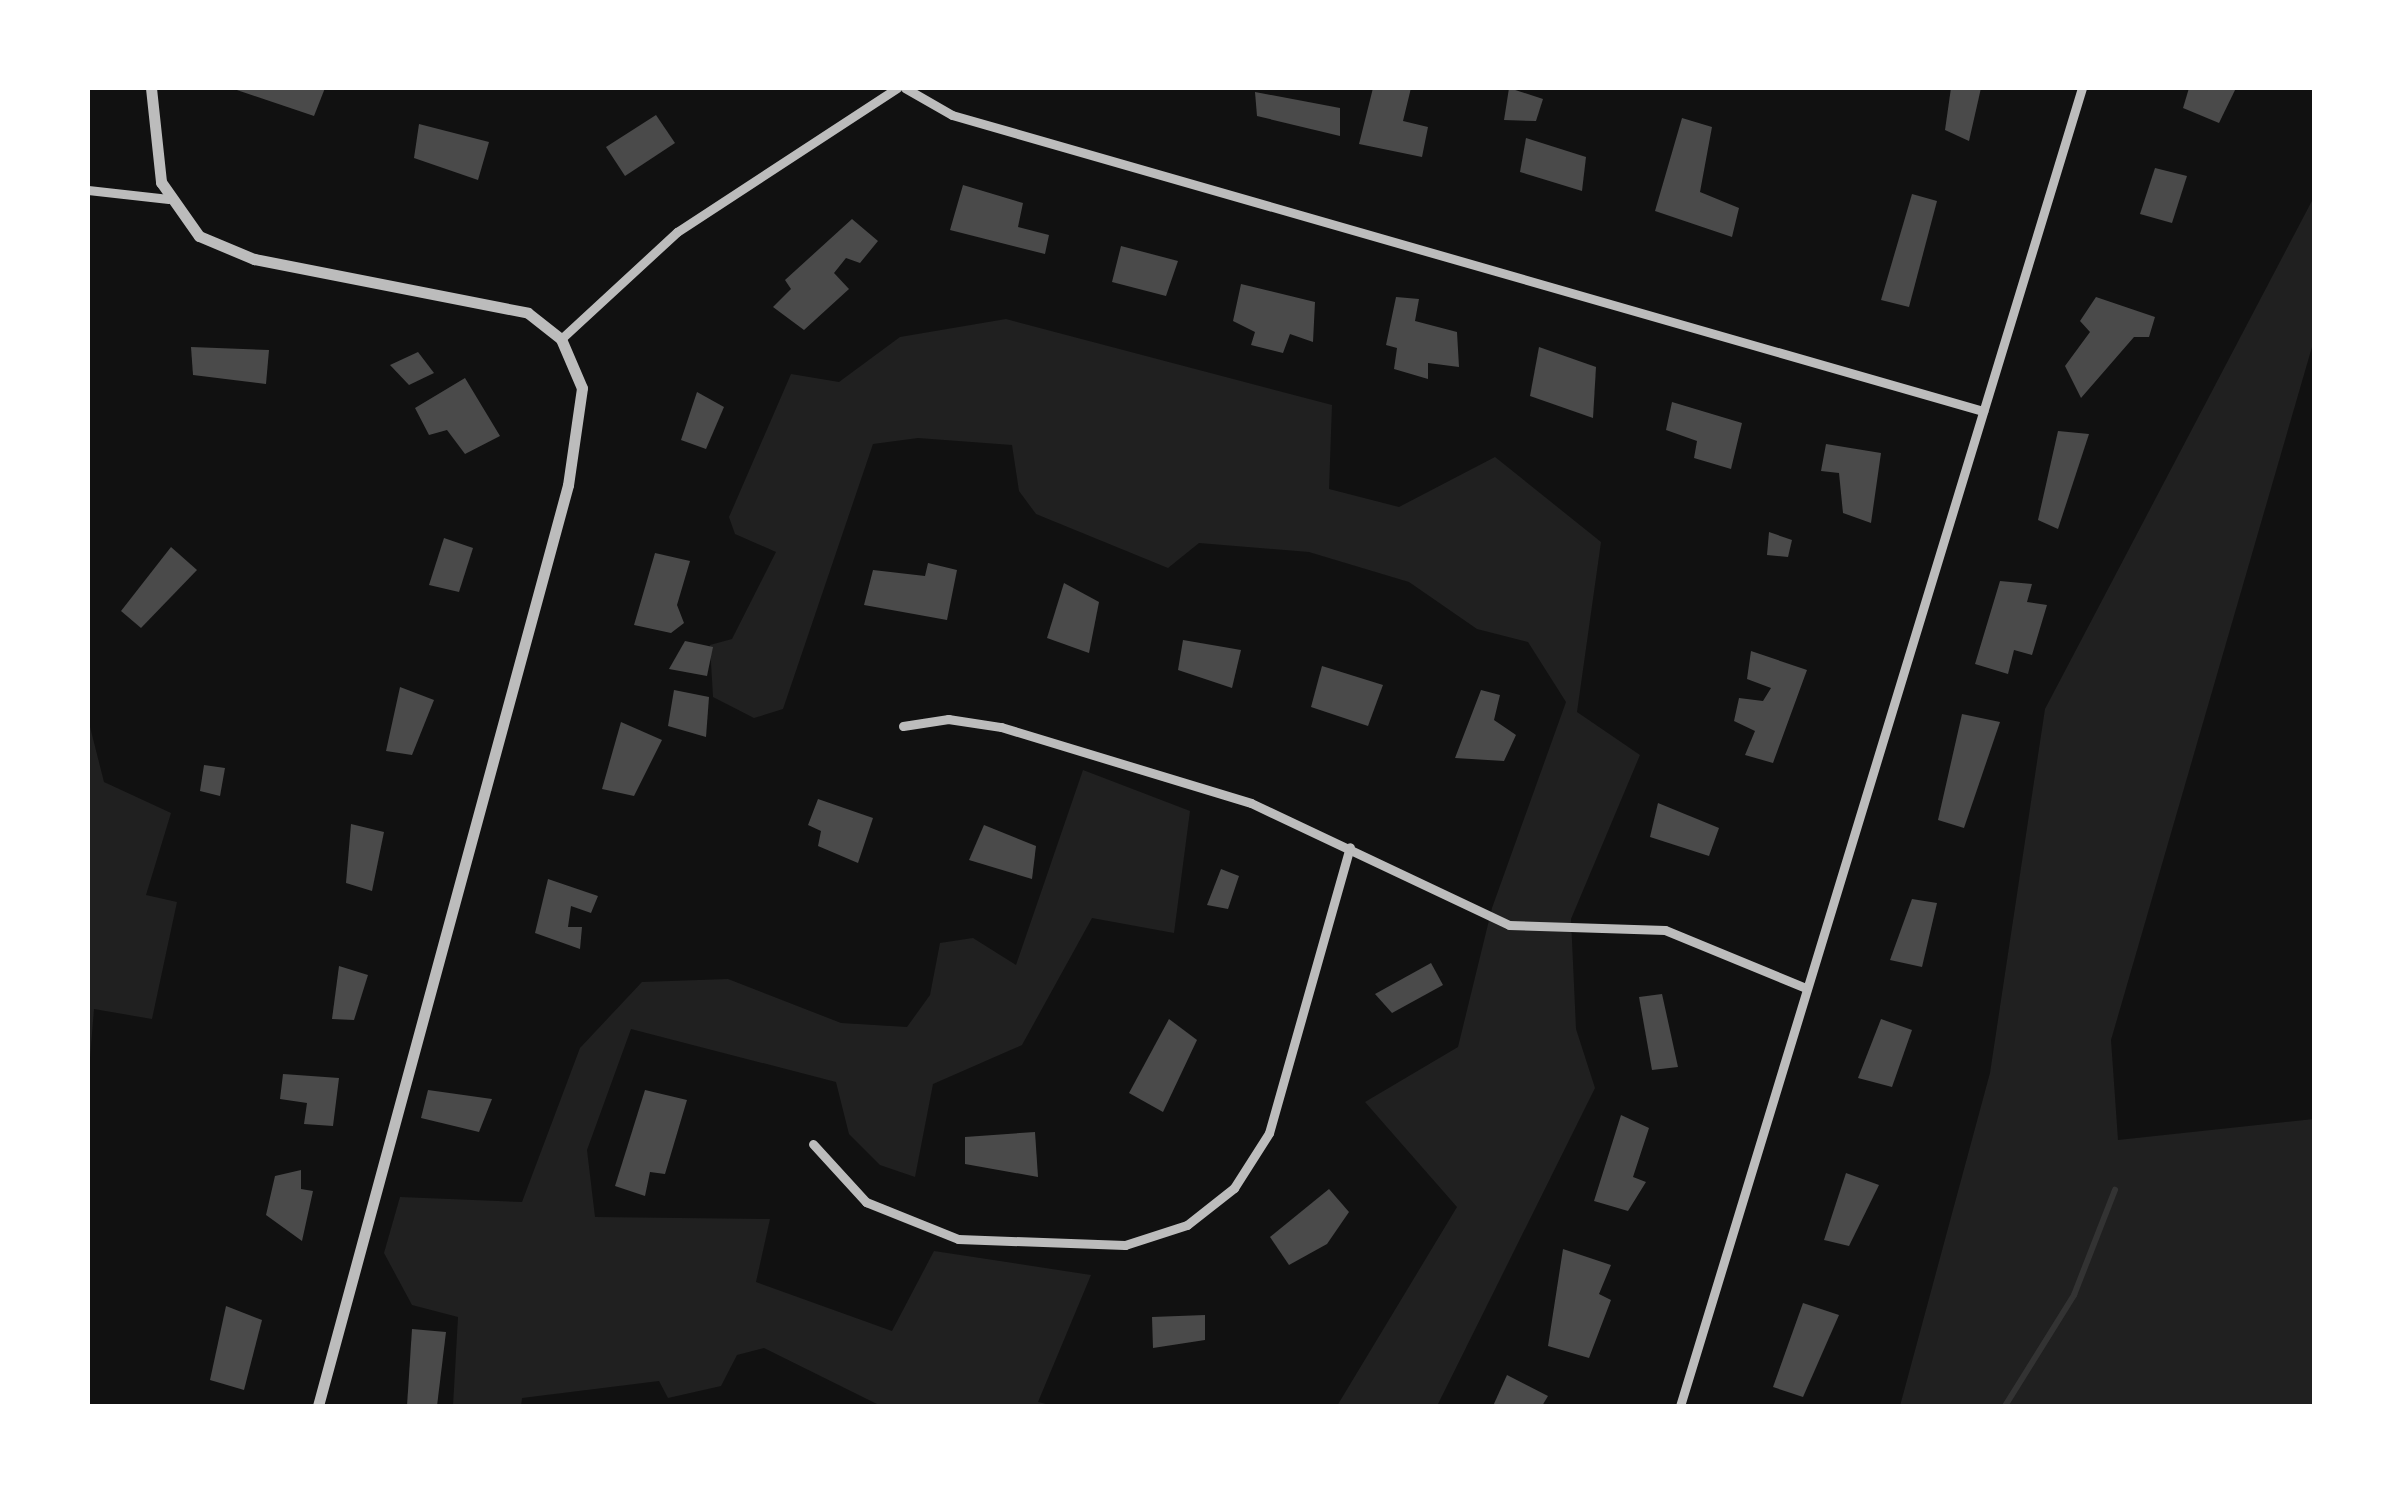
<!DOCTYPE html>
<style>
body{margin:0}
#map{position:relative;width:2402px;height:1494px;overflow:hidden;background:#111;font-family:"IBM Plex Sans",sans-serif}
div>[style]{position:absolute}
[style*='--x']{left:calc(var(--x)*1px);top:calc(var(--y)*1px);width:calc(var(--w)*1px);rotate:calc(var(--a)*1deg)}
.green>*{inset:0;background:#202020}
.stream>*{height:6px;margin:-3px;padding:0 3px;transform-origin:3px;border-radius:3px;background:#333}
.building>*{inset:0;background:#4a4a4a}
.minor>*{height:9px;margin:-4.5px;padding:0 4.5px;transform-origin:4.5px;border-radius:4.5px;background:#bcbcbc}
.tertiary>*{height:11px;margin:-5.5px;padding:0 5.5px;transform-origin:5.5px;border-radius:5.5px;background:#bcbcbc}
span{translate:-50% -50%;white-space:nowrap;text-align:center;line-height:1.15;-webkit-text-stroke:10px #fff;paint-order:stroke}
.frame{position:absolute;inset:0;border:90px solid #fff;pointer-events:none}
</style>
<div id="map">
<div class="green">
<i style="clip-path:polygon(2314px 197px,2314px 340px,2111px 1040px,2118px 1140px,2314px 1119px,2314px 1406px,1900px 1406px,1990px 1073px,2045px 709px)"></i>
<i style="clip-path:polygon(1006px 319px,1332px 405px,1329px 489px,1399px 507px,1495px 457px,1601px 542px,1577px 712px,1640px 755px,1571px 919px,1576px 1029px,1595px 1088px,1437px 1406px,1337px 1406px,1457px 1207px,1365px 1102px,1458px 1047px,1492px 908px,1566px 702px,1528px 642px,1477px 629px,1409px 582px,1309px 552px,1199px 543px,1168px 568px,1036px 514px,1019px 491px,1012px 445px,918px 438px,873px 444px,783px 709px,754px 718px,713px 697px,710px 645px,732px 639px,776px 552px,735px 534px,729px 517px,791px 374px,839px 382px,900px 337px)"></i>
<i style="clip-path:polygon(88px 719px,104px 782px,171px 813px,146px 895px,177px 902px,152px 1019px,94px 1009px,88px 1083px)"></i>
<i style="clip-path:polygon(1083px 770px,1190px 811px,1174px 933px,1092px 918px,1022px 1045px,933px 1084px,915px 1177px,880px 1165px,849px 1134px,836px 1082px,631px 1029px,587px 1150px,595px 1217px,770px 1219px,756px 1282px,892px 1331px,934px 1251px,1091px 1275px,1038px 1402px,1054px 1406px,881px 1406px,764px 1348px,737px 1355px,721px 1386px,668px 1398px,659px 1381px,522px 1398px,521px 1406px,453px 1406px,458px 1317px,412px 1305px,384px 1253px,400px 1197px,522px 1202px,580px 1048px,642px 982px,728px 979px,841px 1023px,907px 1027px,930px 995px,940px 943px,973px 938px,1016px 965px)"></i>
</div>
<div class="stream">
<i style="--x:2005;--y:1406;--w:131;--a:-58.1"></i>
<i style="--x:2074;--y:1295;--w:113;--a:-68.7"></i>
</div>
<div class="building">
<i style="clip-path:polygon(231px 88px,325px 88px,314px 116px)"></i>
<i style="clip-path:polygon(1373px 88px,1411px 88px,1403px 121px,1428px 127px,1422px 157px,1359px 144px)"></i>
<i style="clip-path:polygon(1509px 88px,1543px 99px,1536px 121px,1504px 120px)"></i>
<i style="clip-path:polygon(1951px 88px,1981px 88px,1969px 141px,1945px 130px)"></i>
<i style="clip-path:polygon(2189px 88px,2236px 88px,2219px 123px,2183px 108px)"></i>
<i style="clip-path:polygon(1255px 92px,1340px 108px,1340px 136px,1257px 116px)"></i>
<i style="clip-path:polygon(656px 115px,675px 143px,625px 176px,606px 147px)"></i>
<i style="clip-path:polygon(1682px 118px,1712px 127px,1700px 192px,1739px 208px,1732px 237px,1655px 211px)"></i>
<i style="clip-path:polygon(419px 124px,489px 142px,478px 180px,414px 158px)"></i>
<i style="clip-path:polygon(1526px 138px,1586px 157px,1582px 191px,1520px 172px)"></i>
<i style="clip-path:polygon(2155px 168px,2187px 176px,2172px 223px,2140px 214px)"></i>
<i style="clip-path:polygon(963px 185px,1023px 203px,1018px 227px,1049px 235px,1045px 254px,950px 230px)"></i>
<i style="clip-path:polygon(1912px 194px,1937px 201px,1909px 307px,1881px 300px)"></i>
<i style="clip-path:polygon(852px 219px,878px 241px,860px 263px,846px 258px,834px 273px,849px 289px,804px 330px,773px 307px,791px 289px,785px 280px)"></i>
<i style="clip-path:polygon(1121px 246px,1178px 261px,1166px 296px,1112px 282px)"></i>
<i style="clip-path:polygon(1241px 284px,1315px 302px,1313px 342px,1290px 334px,1283px 353px,1251px 345px,1255px 332px,1233px 321px)"></i>
<i style="clip-path:polygon(1396px 297px,1419px 299px,1415px 321px,1457px 332px,1459px 367px,1428px 363px,1428px 379px,1394px 369px,1397px 348px,1386px 345px)"></i>
<i style="clip-path:polygon(2096px 297px,2155px 317px,2149px 337px,2134px 337px,2081px 398px,2065px 366px,2090px 332px,2080px 321px)"></i>
<i style="clip-path:polygon(191px 347px,269px 350px,266px 384px,193px 375px)"></i>
<i style="clip-path:polygon(1539px 347px,1596px 367px,1593px 418px,1530px 396px)"></i>
<i style="clip-path:polygon(418px 352px,434px 373px,409px 385px,390px 365px)"></i>
<i style="clip-path:polygon(465px 378px,500px 436px,465px 454px,447px 430px,429px 435px,415px 408px)"></i>
<i style="clip-path:polygon(697px 392px,724px 407px,706px 449px,681px 440px)"></i>
<i style="clip-path:polygon(1672px 402px,1742px 423px,1731px 469px,1694px 458px,1697px 441px,1666px 430px)"></i>
<i style="clip-path:polygon(2058px 431px,2089px 434px,2058px 529px,2038px 520px)"></i>
<i style="clip-path:polygon(1826px 444px,1881px 453px,1871px 523px,1843px 513px,1839px 473px,1821px 471px)"></i>
<i style="clip-path:polygon(1769px 532px,1792px 540px,1788px 557px,1767px 555px)"></i>
<i style="clip-path:polygon(444px 538px,473px 548px,459px 592px,429px 585px)"></i>
<i style="clip-path:polygon(171px 547px,197px 570px,141px 628px,121px 611px)"></i>
<i style="clip-path:polygon(655px 553px,690px 561px,677px 605px,684px 623px,671px 633px,634px 625px)"></i>
<i style="clip-path:polygon(928px 563px,957px 570px,947px 620px,864px 605px,873px 570px,925px 576px)"></i>
<i style="clip-path:polygon(2000px 581px,2032px 584px,2027px 602px,2047px 605px,2032px 655px,2014px 650px,2008px 674px,1975px 664px)"></i>
<i style="clip-path:polygon(1064px 583px,1099px 602px,1089px 653px,1047px 638px)"></i>
<i style="clip-path:polygon(1183px 640px,1241px 650px,1232px 688px,1178px 670px)"></i>
<i style="clip-path:polygon(685px 641px,713px 647px,707px 676px,669px 669px)"></i>
<i style="clip-path:polygon(1751px 651px,1807px 670px,1773px 763px,1745px 755px,1755px 731px,1734px 721px,1739px 698px,1763px 701px,1771px 688px,1747px 679px)"></i>
<i style="clip-path:polygon(1322px 666px,1383px 685px,1368px 726px,1311px 707px)"></i>
<i style="clip-path:polygon(400px 687px,434px 700px,412px 755px,386px 751px)"></i>
<i style="clip-path:polygon(674px 690px,709px 697px,706px 737px,668px 726px)"></i>
<i style="clip-path:polygon(1481px 690px,1500px 695px,1494px 720px,1516px 735px,1504px 761px,1455px 758px)"></i>
<i style="clip-path:polygon(1962px 714px,2000px 722px,1964px 828px,1938px 820px)"></i>
<i style="clip-path:polygon(621px 722px,662px 740px,634px 796px,602px 789px)"></i>
<i style="clip-path:polygon(204px 765px,225px 768px,220px 796px,200px 791px)"></i>
<i style="clip-path:polygon(818px 799px,873px 818px,858px 863px,818px 846px,821px 831px,808px 825px)"></i>
<i style="clip-path:polygon(1658px 803px,1719px 828px,1709px 856px,1650px 837px)"></i>
<i style="clip-path:polygon(351px 824px,384px 832px,372px 891px,346px 883px)"></i>
<i style="clip-path:polygon(984px 825px,1036px 846px,1032px 879px,969px 860px)"></i>
<i style="clip-path:polygon(1221px 869px,1239px 876px,1228px 909px,1207px 905px)"></i>
<i style="clip-path:polygon(548px 879px,598px 896px,591px 913px,571px 906px,568px 927px,582px 927px,580px 949px,535px 933px)"></i>
<i style="clip-path:polygon(1912px 899px,1937px 903px,1922px 967px,1890px 960px)"></i>
<i style="clip-path:polygon(1431px 963px,1443px 985px,1392px 1013px,1375px 994px)"></i>
<i style="clip-path:polygon(339px 966px,368px 975px,354px 1020px,332px 1019px)"></i>
<i style="clip-path:polygon(1662px 994px,1678px 1067px,1652px 1070px,1639px 997px)"></i>
<i style="clip-path:polygon(1169px 1019px,1197px 1040px,1163px 1112px,1129px 1093px)"></i>
<i style="clip-path:polygon(1881px 1019px,1912px 1030px,1892px 1087px,1858px 1078px)"></i>
<i style="clip-path:polygon(283px 1074px,339px 1078px,333px 1126px,304px 1124px,307px 1103px,280px 1099px)"></i>
<i style="clip-path:polygon(428px 1090px,492px 1099px,479px 1132px,421px 1118px)"></i>
<i style="clip-path:polygon(645px 1090px,687px 1100px,665px 1174px,650px 1172px,645px 1196px,615px 1186px)"></i>
<i style="clip-path:polygon(1621px 1115px,1649px 1128px,1633px 1177px,1646px 1182px,1628px 1211px,1594px 1201px)"></i>
<i style="clip-path:polygon(1035px 1132px,1038px 1177px,965px 1164px,965px 1137px)"></i>
<i style="clip-path:polygon(301px 1170px,301px 1189px,313px 1191px,302px 1241px,266px 1215px,275px 1176px)"></i>
<i style="clip-path:polygon(1846px 1173px,1879px 1185px,1849px 1246px,1824px 1240px)"></i>
<i style="clip-path:polygon(1329px 1189px,1349px 1212px,1327px 1244px,1289px 1265px,1270px 1237px)"></i>
<i style="clip-path:polygon(1563px 1249px,1611px 1265px,1599px 1294px,1611px 1300px,1589px 1358px,1548px 1346px)"></i>
<i style="clip-path:polygon(1803px 1303px,1839px 1315px,1803px 1397px,1773px 1387px)"></i>
<i style="clip-path:polygon(226px 1306px,262px 1320px,244px 1390px,210px 1380px)"></i>
<i style="clip-path:polygon(1205px 1315px,1205px 1340px,1153px 1348px,1152px 1317px)"></i>
<i style="clip-path:polygon(412px 1329px,446px 1332px,437px 1406px,407px 1406px)"></i>
<i style="clip-path:polygon(1507px 1375px,1548px 1396px,1542px 1406px,1493px 1406px)"></i>
</div>
<div class="minor">
<i style="--x:905;--y:88;--w:54;--a:29.9"></i>
<i style="--x:952;--y:115;--w:1073;--a:16.02"></i>
<i style="--x:88;--y:190;--w:81;--a:6.4"></i>
<i style="--x:561;--y:339;--w:158;--a:-42.7"></i>
<i style="--x:677;--y:232;--w:263;--a:-33.2"></i>
<i style="--x:903;--y:726;--w:46;--a:-8.8"></i>
<i style="--x:948;--y:719;--w:54;--a:8.6"></i>
<i style="--x:1001;--y:727;--w:261;--a:16.9"></i>
<i style="--x:1251;--y:803;--w:285;--a:25.3"></i>
<i style="--x:1509;--y:925;--w:156;--a:1.8"></i>
<i style="--x:1665;--y:930;--w:152;--a:22.4"></i>
<i style="--x:813;--y:1144;--w:79;--a:47.6"></i>
<i style="--x:866;--y:1202;--w:99;--a:21.9"></i>
<i style="--x:958;--y:1239;--w:167;--a:2.1"></i>
<i style="--x:1125;--y:1245;--w:65;--a:-17.9"></i>
<i style="--x:1187;--y:1225;--w:60;--a:-38.2"></i>
<i style="--x:1234;--y:1188;--w:65;--a:-57.5"></i>
<i style="--x:1269;--y:1133;--w:297;--a:-74.2"></i>
<i style="--x:1680;--y:1406;--w:1378;--a:-73.04"></i>
</div>
<div class="tertiary">
<i style="--x:151;--y:88;--w:95;--a:83.9"></i>
<i style="--x:161;--y:182;--w:66;--a:54.9"></i>
<i style="--x:199;--y:236;--w:60;--a:22.7"></i>
<i style="--x:254;--y:259;--w:279;--a:11.1"></i>
<i style="--x:528;--y:313;--w:42;--a:38.2"></i>
<i style="--x:561;--y:339;--w:53;--a:66.8"></i>
<i style="--x:582;--y:388;--w:98;--a:98.2"></i>
<i style="--x:568;--y:485;--w:954;--a:105.19"></i>
</div>
<div class="frame"></div>
</div>
